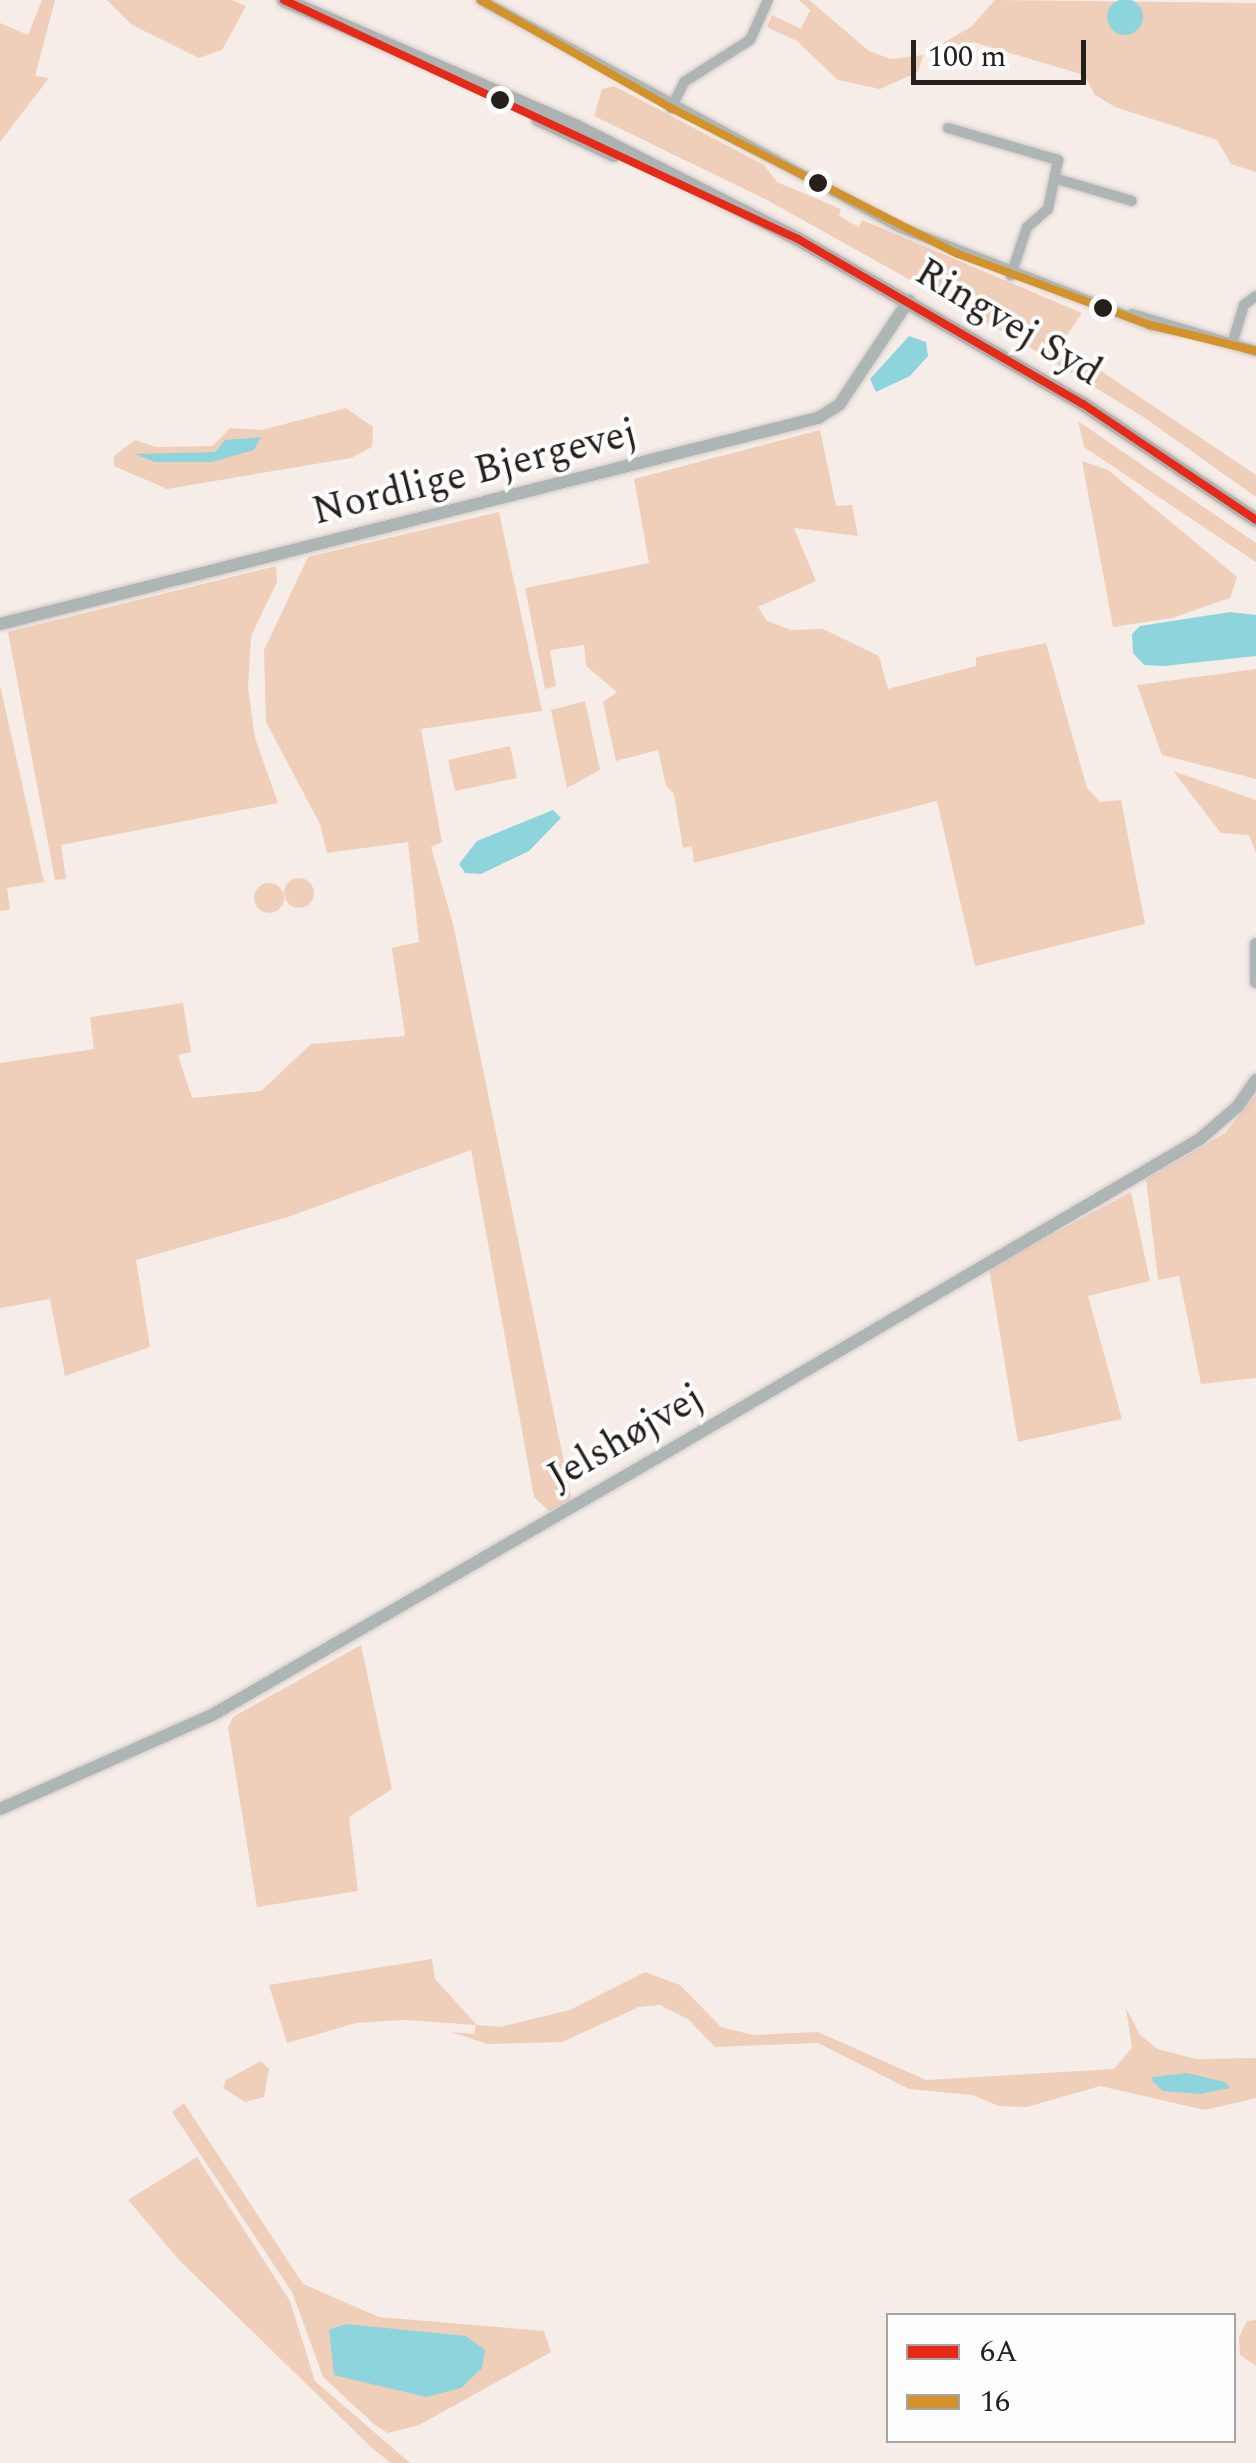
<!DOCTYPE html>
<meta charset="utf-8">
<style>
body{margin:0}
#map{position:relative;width:1256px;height:2463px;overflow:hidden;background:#f7ede8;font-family:Spectral,serif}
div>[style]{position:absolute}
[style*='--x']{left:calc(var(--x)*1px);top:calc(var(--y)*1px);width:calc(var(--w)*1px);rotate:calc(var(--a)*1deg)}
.green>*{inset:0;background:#efceba}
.round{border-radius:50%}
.water>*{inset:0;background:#8ed4dd}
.roads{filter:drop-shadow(0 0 2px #d0c9c5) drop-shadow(0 0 2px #d0c9c5)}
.minor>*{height:10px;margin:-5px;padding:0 5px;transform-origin:5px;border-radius:5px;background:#adb6b5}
.tertiary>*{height:12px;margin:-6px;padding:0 6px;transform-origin:6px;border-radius:6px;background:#adb6b5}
.secondary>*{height:14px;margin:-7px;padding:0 7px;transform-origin:7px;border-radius:7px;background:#acb3b2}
.bus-1>*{height:8px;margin:-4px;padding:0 4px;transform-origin:4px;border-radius:4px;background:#e52b18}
.bus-2>*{height:8px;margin:-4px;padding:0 4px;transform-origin:4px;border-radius:4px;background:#d4922a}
.dots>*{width:28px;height:28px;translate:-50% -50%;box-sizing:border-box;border:5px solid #fdfdfd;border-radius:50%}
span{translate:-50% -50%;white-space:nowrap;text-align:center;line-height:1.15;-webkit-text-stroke:8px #fdfdfd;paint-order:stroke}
.street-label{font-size:40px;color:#26201c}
.legend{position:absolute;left:886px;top:2313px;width:350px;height:130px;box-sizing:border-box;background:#fdfdfd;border:2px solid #a7a5a3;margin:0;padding:12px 18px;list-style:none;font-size:30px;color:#26201c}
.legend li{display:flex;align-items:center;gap:20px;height:50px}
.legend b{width:50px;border:2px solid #a7a5a3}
.scale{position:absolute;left:911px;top:40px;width:175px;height:45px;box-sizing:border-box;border:5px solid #26201c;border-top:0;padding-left:12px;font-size:30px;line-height:35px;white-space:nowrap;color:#26201c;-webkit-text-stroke:8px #fdfdfd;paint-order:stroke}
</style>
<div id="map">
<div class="green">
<i style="clip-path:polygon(42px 0,55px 0,35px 76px,49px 78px,0 142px,0 23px,28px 35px)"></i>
<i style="clip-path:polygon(107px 0,232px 0,246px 6px,222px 50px,199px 58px,132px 25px)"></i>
<i style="clip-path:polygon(799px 0,809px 0,869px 51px,891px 59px,923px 55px,918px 72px,880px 89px,838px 80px,797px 41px,767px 27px,772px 15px,801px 29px,810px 10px)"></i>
<i style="clip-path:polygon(995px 0,1256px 3px,1256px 172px,1231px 164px,1217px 140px,1115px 107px,1095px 95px,1084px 75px,973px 42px,949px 54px,943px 43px,971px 27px)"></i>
<i style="clip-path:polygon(614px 86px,764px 165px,777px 182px,841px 209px,839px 216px,859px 227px,862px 220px,1082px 313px,1061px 344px,1256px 475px,1256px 497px,1145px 418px,1016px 339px,767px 200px,594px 116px,602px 89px)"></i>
<i style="clip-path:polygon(346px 408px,373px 427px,372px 447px,351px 458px,167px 489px,114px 466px,114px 456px,135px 440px,156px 447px,213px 446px,230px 428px,262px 430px)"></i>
<i style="clip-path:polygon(1078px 421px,1256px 543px,1256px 562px,1084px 447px)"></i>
<i style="clip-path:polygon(820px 430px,836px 506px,852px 505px,858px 536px,794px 528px,816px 581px,758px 607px,767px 621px,791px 630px,823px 629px,879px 656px,888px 689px,976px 666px,976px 657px,1046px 643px,1087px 788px,1100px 802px,1121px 800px,1145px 924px,975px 966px,937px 801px,694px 863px,692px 846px,683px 848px,674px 794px,666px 786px,658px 750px,616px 761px,603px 702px,617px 692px,586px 666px,584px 645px,550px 650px,556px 686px,545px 689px,525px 588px,649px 563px,634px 479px)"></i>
<i style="clip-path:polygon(1082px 461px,1108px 470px,1237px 577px,1230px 598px,1172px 618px,1113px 627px)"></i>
<i style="clip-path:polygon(499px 512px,542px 711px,421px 729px,442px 842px,431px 847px,453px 924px,572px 1501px,549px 1511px,534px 1497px,471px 1150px,288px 1217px,136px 1260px,150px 1347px,65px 1376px,50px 1299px,0 1308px,0 1063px,94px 1049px,90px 1017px,183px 1003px,191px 1052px,178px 1055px,192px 1098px,261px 1091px,311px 1044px,405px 1036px,392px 948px,419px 942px,408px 842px,327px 853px,320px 824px,266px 722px,264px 650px,308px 557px)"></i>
<i style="clip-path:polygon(276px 566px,277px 582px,251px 636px,248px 688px,255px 738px,278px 803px,61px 845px,66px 879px,55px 880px,8px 632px)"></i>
<i style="clip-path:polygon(1256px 669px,1256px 779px,1162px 755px,1137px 685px)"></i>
<i style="clip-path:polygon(0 685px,44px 882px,7px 888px,10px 910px,0 911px)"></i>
<i style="clip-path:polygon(585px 701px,600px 770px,567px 788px,551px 710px)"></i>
<i style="clip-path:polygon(510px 746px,517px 778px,455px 791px,448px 760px)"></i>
<i style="clip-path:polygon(1173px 771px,1256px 800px,1256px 853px,1249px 835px,1221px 833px)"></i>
<i class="round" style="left:284px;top:878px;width:30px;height:30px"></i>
<i class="round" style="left:254px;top:883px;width:30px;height:30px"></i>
<i style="clip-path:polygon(1256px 1094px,1256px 1378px,1201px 1384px,1179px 1276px,1158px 1280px,1146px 1179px,1225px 1133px)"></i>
<i style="clip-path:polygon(1131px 1192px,1150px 1281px,1088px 1296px,1122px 1419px,1018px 1442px,989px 1268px)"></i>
<i style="clip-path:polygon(361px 1645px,392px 1789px,349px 1817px,358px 1891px,257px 1907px,228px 1727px,233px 1717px)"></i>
<i style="clip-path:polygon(432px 1959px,435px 1979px,477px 2025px,500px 2027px,570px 2010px,645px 1972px,680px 1985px,721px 2027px,753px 2035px,818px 2032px,926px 2080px,1114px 2069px,1132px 2048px,1126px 2008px,1140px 2035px,1158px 2049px,1196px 2059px,1256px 2058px,1256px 2098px,1205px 2110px,1100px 2086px,1027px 2107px,999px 2106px,972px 2095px,909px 2089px,818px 2043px,715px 2047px,688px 2019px,660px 2005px,639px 2007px,562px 2042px,487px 2044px,452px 2032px,474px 2034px,476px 2025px,405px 2020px,356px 2023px,287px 2043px,269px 1985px)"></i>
<i style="clip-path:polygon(261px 2061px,269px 2069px,264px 2097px,245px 2102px,223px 2088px,226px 2080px)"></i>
<i style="clip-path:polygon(184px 2103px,303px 2284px,379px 2317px,544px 2331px,551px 2352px,419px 2425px,388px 2433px,376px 2426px,323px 2377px,292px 2292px,172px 2112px)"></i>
<i style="clip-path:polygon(197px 2157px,290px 2301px,315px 2381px,410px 2463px,391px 2463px,373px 2449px,180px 2261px,128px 2200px)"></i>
<i style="clip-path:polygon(1256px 2320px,1256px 2366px,1240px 2355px,1239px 2337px,1247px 2321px)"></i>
</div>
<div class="water">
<i class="round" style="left:1107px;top:-1px;width:36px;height:36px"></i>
<i style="clip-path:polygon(909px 336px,926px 342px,928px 356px,910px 376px,876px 392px,870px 379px)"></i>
<i style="clip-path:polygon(261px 437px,254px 450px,212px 462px,155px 462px,135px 454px,215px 452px,225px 440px)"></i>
<i style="clip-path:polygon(1230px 612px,1256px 615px,1256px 656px,1164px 666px,1144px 665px,1133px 653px,1132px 634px,1140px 626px)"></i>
<i style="clip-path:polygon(553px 810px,561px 818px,529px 851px,481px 874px,465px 873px,459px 864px,477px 841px)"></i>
<i style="clip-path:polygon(1187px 2073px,1225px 2082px,1230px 2088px,1200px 2094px,1163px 2091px,1153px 2082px,1152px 2077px)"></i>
<i style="clip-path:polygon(346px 2324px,466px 2336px,485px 2350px,482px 2368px,461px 2388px,426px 2397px,334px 2375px,329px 2330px)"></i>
</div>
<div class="roads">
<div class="minor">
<i style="--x:481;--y:0;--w:476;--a:28.5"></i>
<i style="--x:899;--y:227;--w:269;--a:21.3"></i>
<i style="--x:1150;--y:325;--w:41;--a:9.9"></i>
<i style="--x:671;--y:108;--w:29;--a:-63"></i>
<i style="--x:684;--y:82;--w:78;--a:-32.5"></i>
<i style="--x:750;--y:40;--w:44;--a:-65.8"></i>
<i style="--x:948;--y:128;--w:115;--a:16.2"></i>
<i style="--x:1058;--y:160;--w:50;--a:101.5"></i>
<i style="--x:1048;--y:209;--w:28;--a:139"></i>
<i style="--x:1027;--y:227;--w:51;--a:108.4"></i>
<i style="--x:1057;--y:179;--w:78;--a:16.3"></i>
<i style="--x:1132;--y:314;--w:129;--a:16.6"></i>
<i style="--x:1232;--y:344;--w:41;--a:-72.9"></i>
<i style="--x:1244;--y:305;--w:15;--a:-37"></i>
</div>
<div class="tertiary">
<i style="--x:0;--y:624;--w:844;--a:-14.14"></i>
<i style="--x:818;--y:418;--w:25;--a:-32"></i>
<i style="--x:839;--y:405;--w:126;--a:-56.3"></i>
<i style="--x:1256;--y:944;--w:38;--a:90"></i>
<i style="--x:0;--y:1809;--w:234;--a:-23.9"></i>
<i style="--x:214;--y:1714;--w:521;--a:-30.06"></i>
<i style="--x:665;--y:1453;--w:620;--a:-30.41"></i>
<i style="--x:1200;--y:1139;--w:50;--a:-41"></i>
<i style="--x:1238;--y:1106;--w:32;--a:-55"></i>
</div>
<div class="secondary">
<i style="--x:284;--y:0;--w:319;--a:23.4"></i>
<i style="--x:577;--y:127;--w:248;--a:26.9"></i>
<i style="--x:798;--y:239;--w:329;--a:30.1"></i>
<i style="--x:1083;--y:404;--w:208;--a:33.8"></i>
<i style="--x:538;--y:119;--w:84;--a:25.3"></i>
</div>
</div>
<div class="bus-1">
<i style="--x:284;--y:0;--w:567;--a:24.94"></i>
<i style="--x:798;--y:239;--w:329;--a:30.1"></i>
<i style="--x:1083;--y:404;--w:208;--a:33.8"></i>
</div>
<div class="bus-2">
<i style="--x:481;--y:0;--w:219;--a:29.6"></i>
<i style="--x:671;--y:108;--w:322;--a:27"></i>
<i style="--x:958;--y:254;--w:205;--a:20.3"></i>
<i style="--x:1150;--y:325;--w:109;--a:13.8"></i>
</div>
<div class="dots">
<i style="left:500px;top:100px;background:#26201c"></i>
<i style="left:818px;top:183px;background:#26201c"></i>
<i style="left:1103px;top:308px;background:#26201c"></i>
</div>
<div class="street-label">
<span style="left:1008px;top:323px;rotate:31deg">Ringvej Syd</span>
<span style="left:475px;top:473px;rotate:-14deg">Nordlige Bjergevej</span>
<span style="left:626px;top:1438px;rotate:-30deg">Jelshøjvej</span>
</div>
<ul class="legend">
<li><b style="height:12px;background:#e52b18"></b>6A</li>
<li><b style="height:12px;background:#d4922a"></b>16</li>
</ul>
<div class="scale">100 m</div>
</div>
